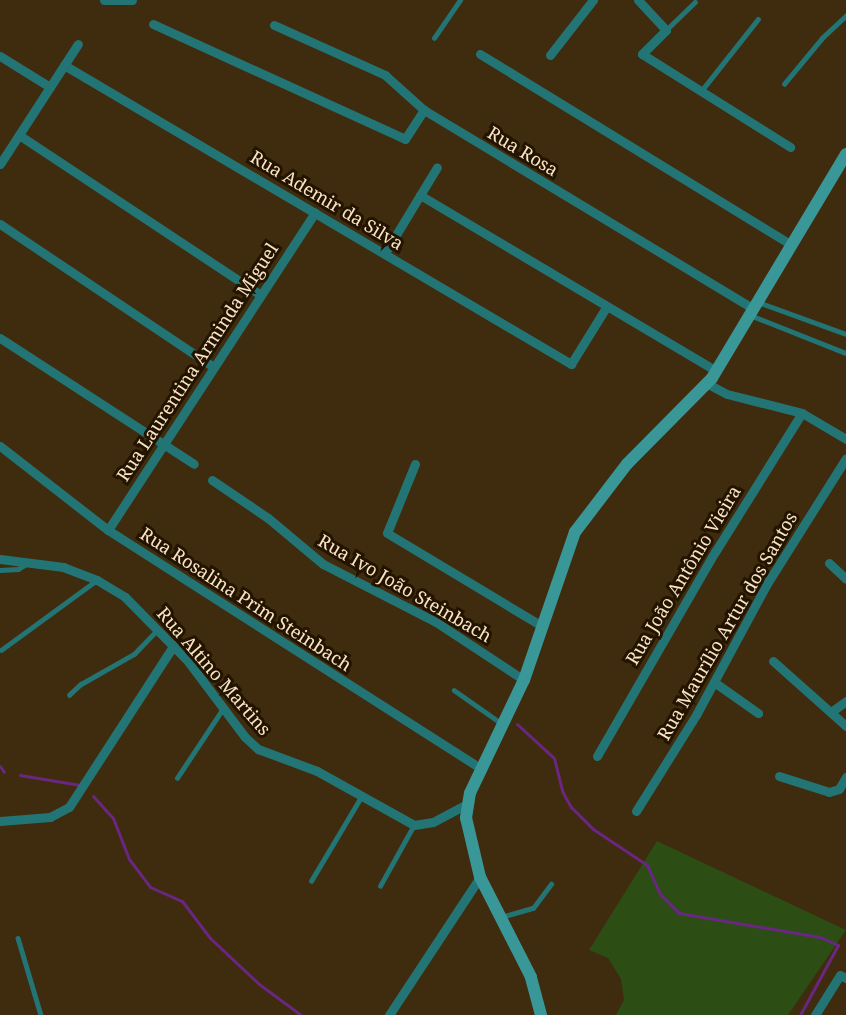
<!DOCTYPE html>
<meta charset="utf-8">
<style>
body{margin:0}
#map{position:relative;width:846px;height:1015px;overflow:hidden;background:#3f2b0d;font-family:"Noto Serif",serif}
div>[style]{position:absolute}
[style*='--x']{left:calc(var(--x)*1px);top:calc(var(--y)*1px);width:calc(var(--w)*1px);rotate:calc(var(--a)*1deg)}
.green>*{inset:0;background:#2c4e15}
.stream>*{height:3px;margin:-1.5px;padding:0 1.5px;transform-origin:1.5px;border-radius:1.5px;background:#692782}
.lane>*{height:4.5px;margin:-2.25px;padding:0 2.25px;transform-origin:2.25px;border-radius:2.25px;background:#237575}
.street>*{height:9px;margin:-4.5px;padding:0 4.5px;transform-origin:4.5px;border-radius:4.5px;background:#237575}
.secondary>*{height:12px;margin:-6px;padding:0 6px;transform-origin:6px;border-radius:6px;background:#3a9797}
span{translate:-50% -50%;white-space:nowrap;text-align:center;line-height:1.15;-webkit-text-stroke:6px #231400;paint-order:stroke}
.street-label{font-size:18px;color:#f9e4c8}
</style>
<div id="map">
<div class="green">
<i style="clip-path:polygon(657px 841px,846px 930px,788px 1015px,616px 1015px,624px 1000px,621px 979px,608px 958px,589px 950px)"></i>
</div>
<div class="stream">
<i style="--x:517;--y:724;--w:50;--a:42.6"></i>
<i style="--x:554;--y:758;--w:34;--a:76"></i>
<i style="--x:562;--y:791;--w:18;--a:61"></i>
<i style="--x:571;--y:807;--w:31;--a:45"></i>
<i style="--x:593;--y:829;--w:65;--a:33.7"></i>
<i style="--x:647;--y:865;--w:32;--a:66"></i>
<i style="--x:660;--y:894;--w:27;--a:45"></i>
<i style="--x:679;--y:913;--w:143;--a:9.7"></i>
<i style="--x:820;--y:937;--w:20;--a:24"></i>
<i style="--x:838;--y:945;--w:80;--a:118.5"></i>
<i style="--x:0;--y:766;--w:7;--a:56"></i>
<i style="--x:20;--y:775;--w:61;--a:9.5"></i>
<i style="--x:93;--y:796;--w:30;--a:48"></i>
<i style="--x:113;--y:818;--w:44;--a:68.7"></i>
<i style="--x:129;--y:859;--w:35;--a:53"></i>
<i style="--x:150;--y:887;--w:35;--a:24"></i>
<i style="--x:182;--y:901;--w:46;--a:52.9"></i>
<i style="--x:210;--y:938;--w:67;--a:43.2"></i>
<i style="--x:259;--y:984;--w:52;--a:36.4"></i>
</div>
<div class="lane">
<i style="--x:666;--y:30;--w:40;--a:-44"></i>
<i style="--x:434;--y:38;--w:46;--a:-55.6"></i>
<i style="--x:784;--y:84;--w:60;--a:-50.4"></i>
<i style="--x:822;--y:38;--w:33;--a:-43"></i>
<i style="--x:702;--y:90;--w:90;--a:-51.7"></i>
<i style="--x:758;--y:302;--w:94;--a:20"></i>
<i style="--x:750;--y:315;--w:103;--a:21.6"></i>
<i style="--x:0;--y:570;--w:18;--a:-3"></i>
<i style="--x:18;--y:569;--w:12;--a:-31"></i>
<i style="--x:1;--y:650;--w:119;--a:-36.1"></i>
<i style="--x:454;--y:690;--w:57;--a:35.1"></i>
<i style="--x:69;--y:695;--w:16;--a:-43"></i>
<i style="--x:81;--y:684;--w:61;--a:-29.5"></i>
<i style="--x:134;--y:654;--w:35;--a:-46"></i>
<i style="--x:177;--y:778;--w:85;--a:-56.5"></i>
<i style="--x:311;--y:881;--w:98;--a:-59.2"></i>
<i style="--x:380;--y:886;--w:70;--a:-60.9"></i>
<i style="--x:501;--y:917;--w:33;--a:-16"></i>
<i style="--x:533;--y:908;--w:30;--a:-53"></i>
<i style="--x:18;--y:938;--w:80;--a:73.4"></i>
</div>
<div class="street">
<i style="--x:104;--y:0;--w:28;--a:0"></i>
<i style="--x:638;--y:0;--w:41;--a:47"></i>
<i style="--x:666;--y:30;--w:34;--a:135"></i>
<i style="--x:642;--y:54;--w:175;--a:32.1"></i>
<i style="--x:153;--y:24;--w:277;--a:24.5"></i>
<i style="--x:405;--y:139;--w:35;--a:-57"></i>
<i style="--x:274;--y:25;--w:122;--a:24.2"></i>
<i style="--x:385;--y:75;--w:52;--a:41.9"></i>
<i style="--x:424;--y:110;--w:385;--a:31.1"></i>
<i style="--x:480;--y:54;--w:366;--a:31.5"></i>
<i style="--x:550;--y:55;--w:70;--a:-52"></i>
<i style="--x:0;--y:56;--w:59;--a:31.8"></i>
<i style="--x:64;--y:65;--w:589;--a:30.53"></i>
<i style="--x:571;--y:364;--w:68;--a:-58.2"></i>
<i style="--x:19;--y:135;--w:290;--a:33.5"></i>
<i style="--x:0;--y:164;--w:143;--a:-57"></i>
<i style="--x:420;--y:195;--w:345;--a:30.7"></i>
<i style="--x:0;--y:224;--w:257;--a:33.8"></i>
<i style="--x:385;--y:253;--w:100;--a:-58.8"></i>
<i style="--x:0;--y:338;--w:231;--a:33"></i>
<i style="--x:708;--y:384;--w:21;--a:28"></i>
<i style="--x:727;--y:394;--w:77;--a:14.2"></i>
<i style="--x:802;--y:413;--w:51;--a:30.6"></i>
<i style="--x:0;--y:446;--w:137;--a:37.9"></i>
<i style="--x:108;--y:530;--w:443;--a:32.6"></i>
<i style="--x:415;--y:464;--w:74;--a:112.1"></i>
<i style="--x:387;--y:533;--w:181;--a:31"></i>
<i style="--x:212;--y:480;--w:68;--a:34.2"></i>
<i style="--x:268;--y:518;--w:72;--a:39.9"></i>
<i style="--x:323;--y:564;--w:127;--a:27.2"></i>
<i style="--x:436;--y:622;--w:105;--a:33.4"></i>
<i style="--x:108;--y:530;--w:379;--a:-56.9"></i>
<i style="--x:0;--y:559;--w:64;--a:7.2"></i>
<i style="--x:63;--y:567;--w:36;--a:21"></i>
<i style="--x:97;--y:580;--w:33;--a:31"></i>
<i style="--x:125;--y:597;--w:88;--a:45.5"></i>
<i style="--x:187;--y:660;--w:96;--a:53"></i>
<i style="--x:245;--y:737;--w:18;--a:43"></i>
<i style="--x:258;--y:749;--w:63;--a:20.4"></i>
<i style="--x:317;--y:771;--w:111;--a:29.1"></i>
<i style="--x:414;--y:825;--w:19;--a:-9"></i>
<i style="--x:433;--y:822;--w:38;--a:-28"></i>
<i style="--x:829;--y:563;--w:23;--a:43"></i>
<i style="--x:773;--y:661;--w:98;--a:41.7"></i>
<i style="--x:714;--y:682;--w:54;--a:35.2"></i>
<i style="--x:831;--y:712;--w:19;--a:-36"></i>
<i style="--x:597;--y:756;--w:236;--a:-60"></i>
<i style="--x:715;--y:552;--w:164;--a:-58"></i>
<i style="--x:779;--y:776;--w:52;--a:17.7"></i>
<i style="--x:829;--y:792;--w:10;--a:-17"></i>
<i style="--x:839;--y:789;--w:14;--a:-60"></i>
<i style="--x:636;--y:811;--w:113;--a:-58"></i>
<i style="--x:696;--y:715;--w:151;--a:-61.6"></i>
<i style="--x:768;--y:582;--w:146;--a:-57.8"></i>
<i style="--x:0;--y:821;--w:50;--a:-4.6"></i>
<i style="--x:50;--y:817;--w:21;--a:-28"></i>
<i style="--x:69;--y:807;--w:193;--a:-57.1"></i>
<i style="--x:389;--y:1015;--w:165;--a:-56.6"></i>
<i style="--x:815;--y:1015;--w:47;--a:-58"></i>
<i style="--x:840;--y:975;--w:7;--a:27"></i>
</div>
<div class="secondary">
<i style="--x:541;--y:1015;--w:39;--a:-105"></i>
<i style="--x:531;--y:977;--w:112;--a:-117"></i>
<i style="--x:480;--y:877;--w:61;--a:-103.3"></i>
<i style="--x:466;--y:818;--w:25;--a:-81"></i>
<i style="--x:470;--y:793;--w:125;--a:-64.5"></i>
<i style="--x:524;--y:680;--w:157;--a:-71"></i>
<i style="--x:575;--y:532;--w:86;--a:-52.6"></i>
<i style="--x:627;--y:464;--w:121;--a:-45.3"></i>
<i style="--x:712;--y:378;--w:261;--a:-59.1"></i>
</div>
<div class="street-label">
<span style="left:523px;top:151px;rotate:31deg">Rua Rosa</span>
<span style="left:327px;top:200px;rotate:31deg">Rua Ademir da Silva</span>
<span style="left:197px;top:362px;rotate:-57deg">Rua Laurentina Arminda Miguel</span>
<span style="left:683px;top:575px;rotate:-59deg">Rua João Antônio Vieira</span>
<span style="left:405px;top:588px;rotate:30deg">Rua Ivo João Steinbach</span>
<span style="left:246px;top:599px;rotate:33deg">Rua Rosalina Prim Steinbach</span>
<span style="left:727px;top:626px;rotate:-60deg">Rua Maurílio Artur dos Santos</span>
<span style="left:214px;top:671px;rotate:49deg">Rua Altino Martins</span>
</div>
</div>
